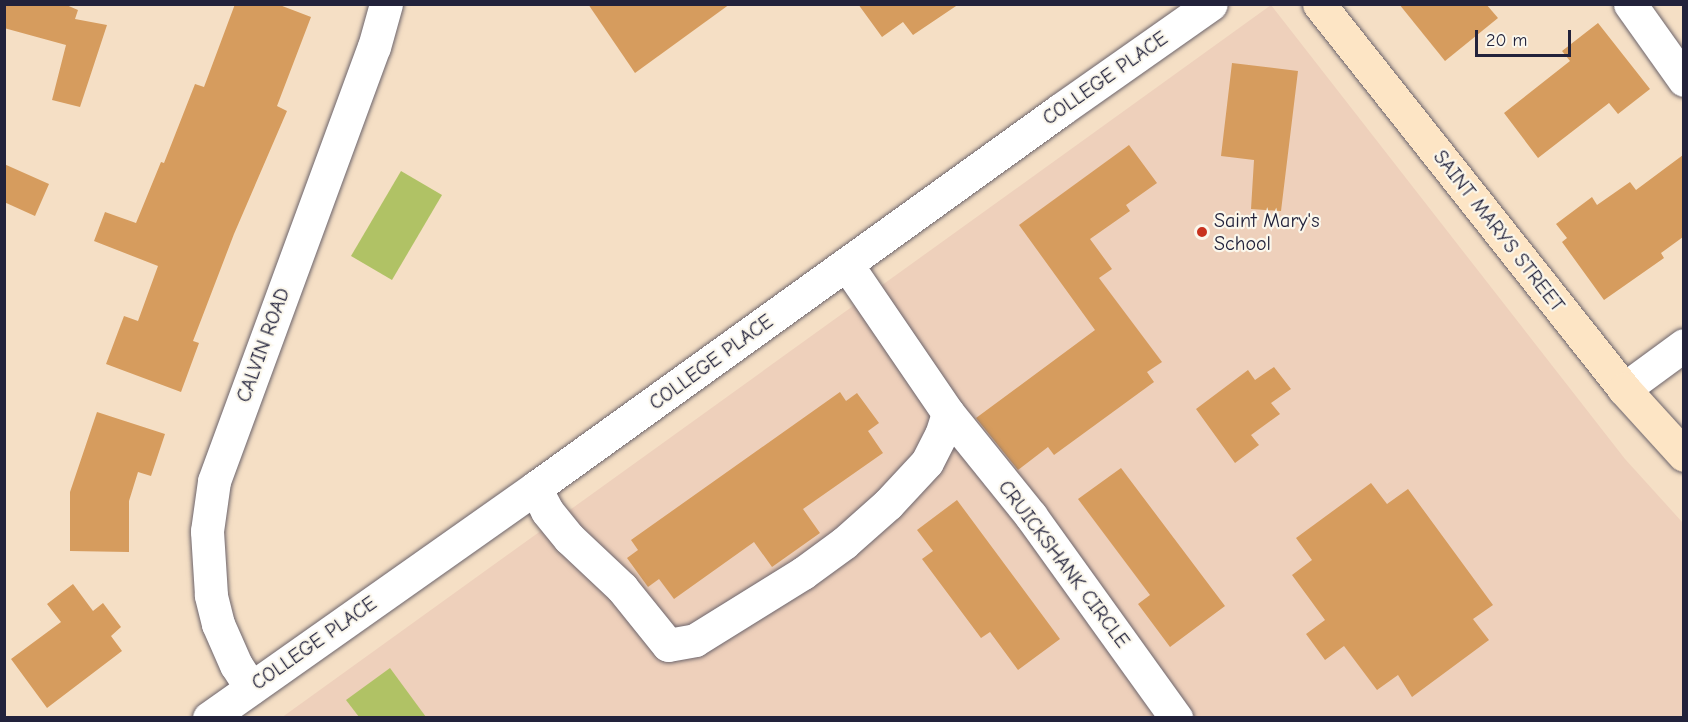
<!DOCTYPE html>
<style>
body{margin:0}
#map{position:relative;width:1688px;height:722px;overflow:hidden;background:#f5dfc5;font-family:"Comic Neue",sans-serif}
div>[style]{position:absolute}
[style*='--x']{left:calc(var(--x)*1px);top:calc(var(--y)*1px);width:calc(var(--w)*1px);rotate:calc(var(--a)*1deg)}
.built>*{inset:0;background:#eed0bb}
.green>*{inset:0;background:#b0c265}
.building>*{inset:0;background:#d69c5e}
.roads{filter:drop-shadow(0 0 2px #6c646b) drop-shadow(0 0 2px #6c646b)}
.minor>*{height:33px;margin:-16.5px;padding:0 16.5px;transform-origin:16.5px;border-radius:16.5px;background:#fff}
.secondary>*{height:33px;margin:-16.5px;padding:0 16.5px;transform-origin:16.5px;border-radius:16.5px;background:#fde5c5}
.dots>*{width:16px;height:16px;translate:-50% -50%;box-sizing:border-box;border:3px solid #fbf7ec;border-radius:50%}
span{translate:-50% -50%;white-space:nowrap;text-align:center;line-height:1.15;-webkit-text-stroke:4.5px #fbf7ec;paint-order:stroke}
.street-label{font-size:20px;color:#22223b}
.poi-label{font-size:20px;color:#22223b}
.left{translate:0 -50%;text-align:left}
.frame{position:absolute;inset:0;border:6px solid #22223b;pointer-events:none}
.scale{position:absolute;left:1475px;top:30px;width:96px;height:27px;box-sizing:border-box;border:3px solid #22223b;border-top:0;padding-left:8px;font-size:18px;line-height:21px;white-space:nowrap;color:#22223b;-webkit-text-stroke:4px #fbf7ec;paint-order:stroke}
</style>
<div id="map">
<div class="built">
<i style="clip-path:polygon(1271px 5px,1625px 459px,1683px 523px,1683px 717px,281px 718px)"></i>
</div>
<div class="green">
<i style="clip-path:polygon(401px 171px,442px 195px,392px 280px,351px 256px)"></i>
<i style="clip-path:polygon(390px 668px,426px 717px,359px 717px,346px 700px)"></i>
</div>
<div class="building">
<i style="clip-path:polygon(4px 4px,64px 4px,78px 10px,75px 19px,107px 25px,80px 107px,52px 100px,66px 45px,4px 28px)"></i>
<i style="clip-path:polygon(235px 4px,277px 4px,311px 17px,277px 106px,287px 111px,234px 234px,193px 341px,199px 343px,181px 392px,106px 364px,124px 316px,138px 321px,158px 266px,94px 241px,105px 212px,136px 223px,161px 162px,164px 163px,195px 84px,204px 87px)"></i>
<i style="clip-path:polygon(588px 4px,730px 4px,635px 73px)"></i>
<i style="clip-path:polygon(858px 4px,959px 4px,913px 35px,903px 22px,882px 37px)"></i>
<i style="clip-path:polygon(1399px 4px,1486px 4px,1498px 18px,1445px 61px)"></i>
<i style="clip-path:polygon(1598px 23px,1650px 89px,1618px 114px,1609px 103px,1538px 158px,1504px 113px,1570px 61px,1562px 51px)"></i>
<i style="clip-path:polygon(1232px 63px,1298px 71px,1281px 211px,1251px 209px,1254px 160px,1221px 156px)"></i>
<i style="clip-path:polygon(1129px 145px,1157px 183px,1126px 205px,1130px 211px,1090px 239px,1112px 269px,1099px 278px,1162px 362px,1147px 372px,1154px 382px,1054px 455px,1048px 447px,1018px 470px,976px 418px,1095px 330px,1019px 225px)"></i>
<i style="clip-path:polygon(1683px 155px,1683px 237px,1661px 253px,1664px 258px,1604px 300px,1562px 242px,1567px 238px,1556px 224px,1592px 197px,1597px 205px,1630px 182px,1636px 190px)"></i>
<i style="clip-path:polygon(4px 164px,49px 184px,35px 216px,4px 202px)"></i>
<i style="clip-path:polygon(1274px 367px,1291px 389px,1271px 403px,1280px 414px,1251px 435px,1259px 445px,1235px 463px,1196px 409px,1248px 370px,1255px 380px)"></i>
<i style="clip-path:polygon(840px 392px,846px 401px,857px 393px,879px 423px,868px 431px,883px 453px,803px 509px,820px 533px,772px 567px,754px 542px,674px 599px,659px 579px,648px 587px,627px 558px,638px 550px,631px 540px)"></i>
<i style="clip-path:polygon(97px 412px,165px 434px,151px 476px,138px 472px,129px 501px,129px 552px,70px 551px,70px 492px)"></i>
<i style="clip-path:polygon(1121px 468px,1225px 606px,1170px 647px,1138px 604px,1150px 595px,1078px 499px)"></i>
<i style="clip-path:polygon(1371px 483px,1387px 504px,1408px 489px,1493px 605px,1473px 619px,1489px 640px,1412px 697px,1398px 675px,1377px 690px,1344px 646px,1325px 660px,1306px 634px,1325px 620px,1292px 575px,1312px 560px,1296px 538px)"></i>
<i style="clip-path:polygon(957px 500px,1060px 639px,1018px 670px,990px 632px,981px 638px,922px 559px,933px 551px,917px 530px)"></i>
<i style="clip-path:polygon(73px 584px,93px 611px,103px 603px,121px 627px,111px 636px,122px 651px,47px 708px,11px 659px,61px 622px,47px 604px)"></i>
</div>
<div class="roads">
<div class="minor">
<i style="--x:1630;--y:4;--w:93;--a:54.6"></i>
<i style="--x:1624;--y:389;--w:74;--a:-36.3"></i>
<i style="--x:948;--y:413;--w:132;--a:51.1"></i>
<i style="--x:1031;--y:516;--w:249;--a:54.3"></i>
<i style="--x:535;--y:488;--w:26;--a:62"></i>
<i style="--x:547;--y:511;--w:35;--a:51"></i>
<i style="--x:569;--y:538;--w:73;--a:43.3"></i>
<i style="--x:622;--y:588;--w:73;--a:51.1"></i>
<i style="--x:668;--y:645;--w:27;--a:-10"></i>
<i style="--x:695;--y:640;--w:127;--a:-31.8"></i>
<i style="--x:803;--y:573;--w:51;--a:-36.2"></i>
<i style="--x:844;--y:543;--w:59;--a:-41.6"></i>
<i style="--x:888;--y:504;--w:57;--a:-47.1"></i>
<i style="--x:927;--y:462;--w:30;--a:-63"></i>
<i style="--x:941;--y:435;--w:23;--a:-72"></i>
<i style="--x:948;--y:413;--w:179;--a:-124.3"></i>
<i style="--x:251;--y:688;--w:27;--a:-123"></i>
<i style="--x:236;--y:665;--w:45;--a:-113.7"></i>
<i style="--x:218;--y:624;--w:30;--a:-104"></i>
<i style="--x:211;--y:595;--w:64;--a:-93.6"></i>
<i style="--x:207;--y:531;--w:50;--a:-82"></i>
<i style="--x:214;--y:481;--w:463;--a:-69.8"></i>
<i style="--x:374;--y:47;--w:45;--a:-74.4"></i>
<i style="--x:209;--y:718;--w:399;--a:-35.2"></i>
<i style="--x:535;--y:488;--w:647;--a:-35.75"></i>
<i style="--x:1060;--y:110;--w:184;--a:-35.1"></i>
</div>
<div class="secondary">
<i style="--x:1319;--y:4;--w:491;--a:51.6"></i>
<i style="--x:1624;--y:389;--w:89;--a:47.7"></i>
</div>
</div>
<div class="dots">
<i style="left:1202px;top:232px;background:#c8321e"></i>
</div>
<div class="street-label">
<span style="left:1105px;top:78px;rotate:-35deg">COLLEGE PLACE</span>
<span style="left:1499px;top:231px;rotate:52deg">SAINT MARYS STREET</span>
<span style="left:263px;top:345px;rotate:-70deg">CALVIN ROAD</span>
<span style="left:711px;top:362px;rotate:-36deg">COLLEGE PLACE</span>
<span style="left:1064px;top:564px;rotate:53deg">CRUICKSHANK CIRCLE</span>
<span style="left:314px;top:643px;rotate:-35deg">COLLEGE PLACE</span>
</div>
<div class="poi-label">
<span class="left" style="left:1214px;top:232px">Saint Mary's<br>School</span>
</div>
<div class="frame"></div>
<div class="scale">20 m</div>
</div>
